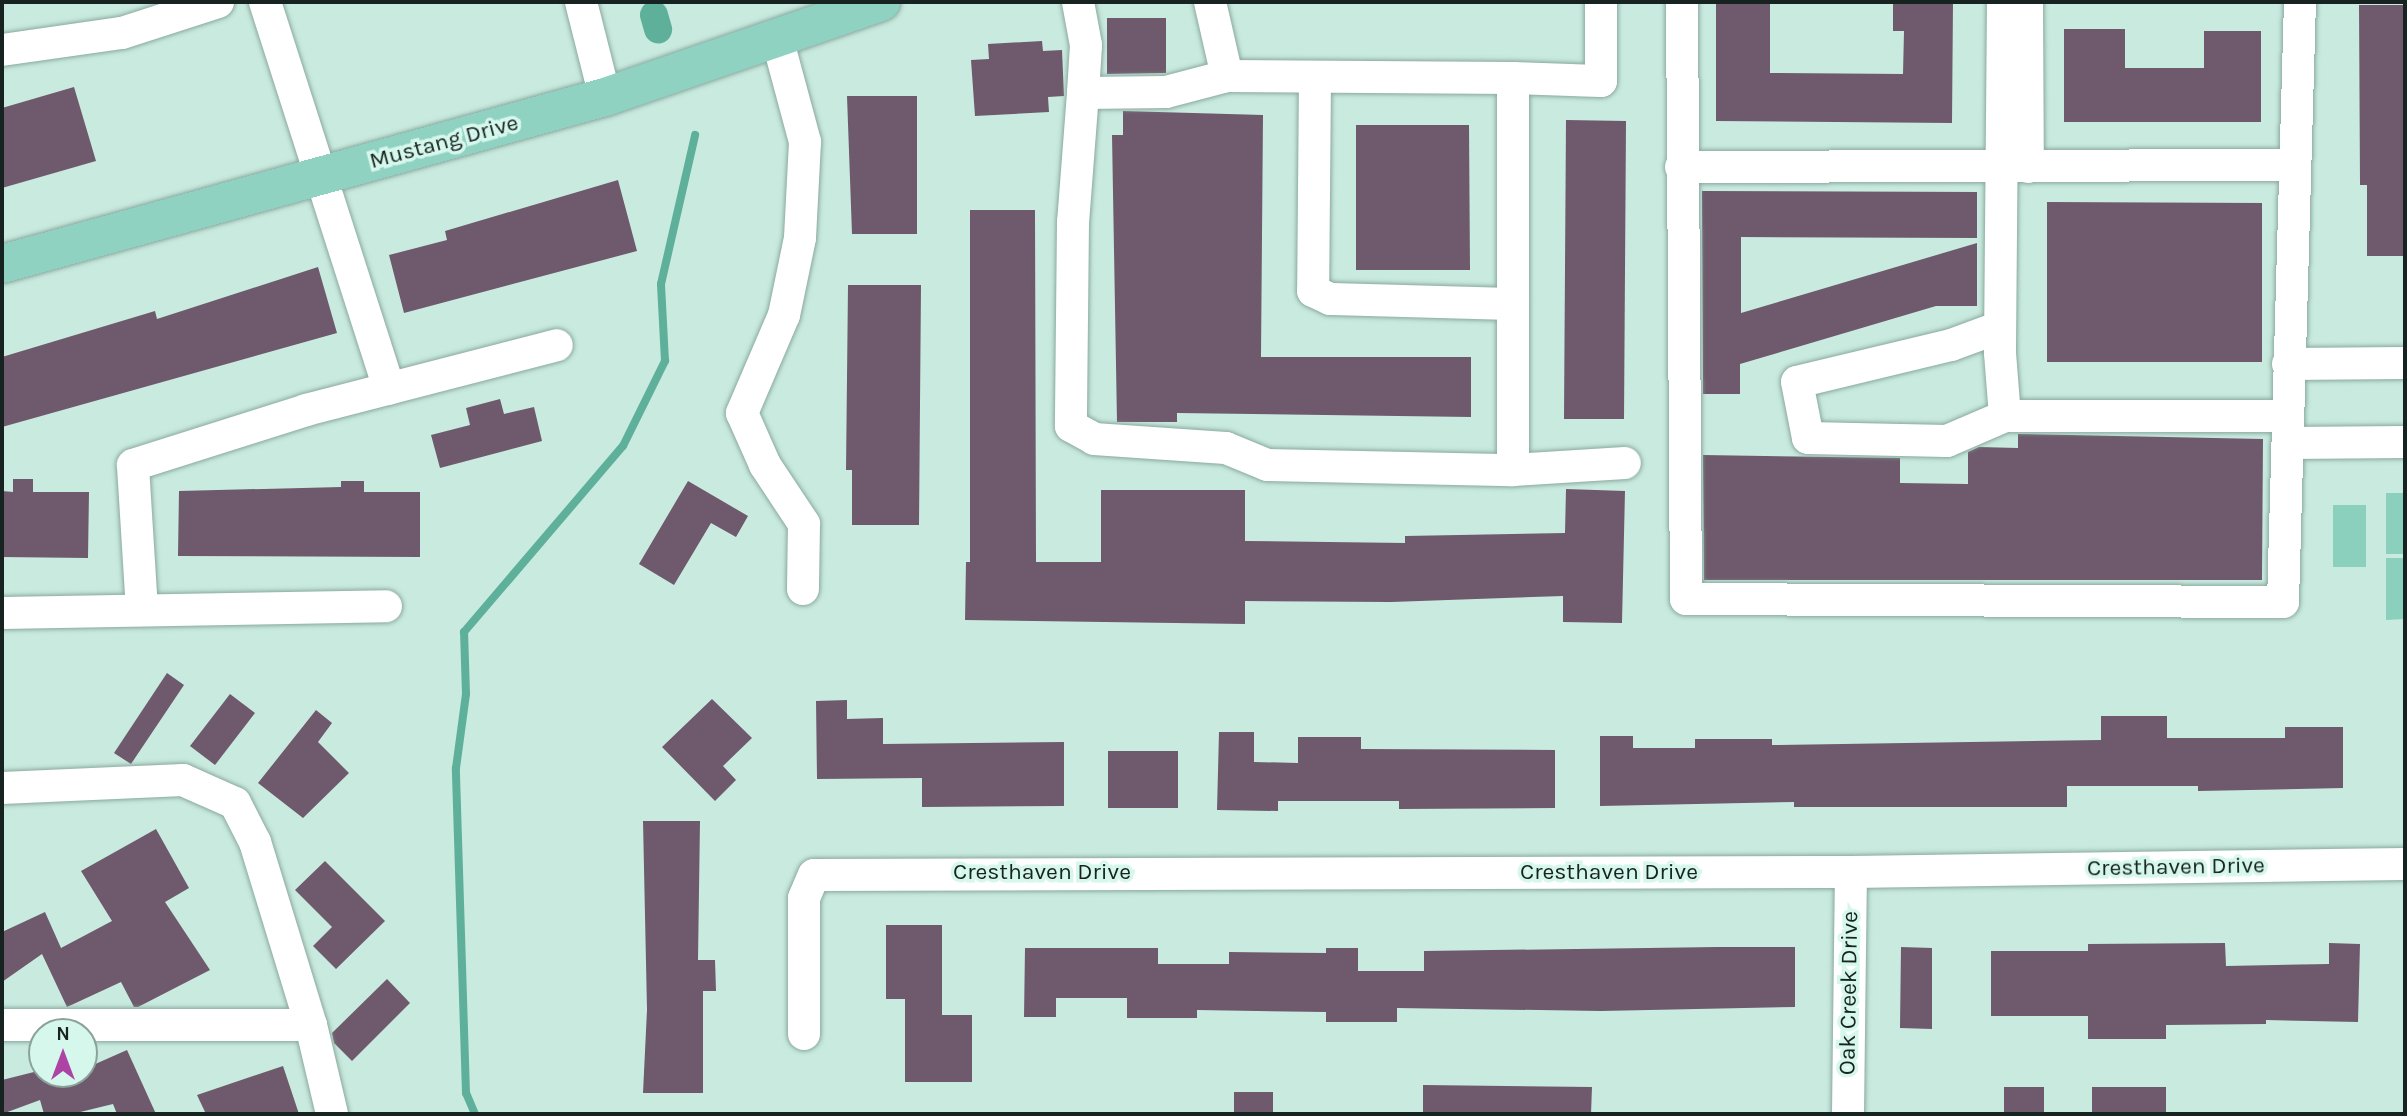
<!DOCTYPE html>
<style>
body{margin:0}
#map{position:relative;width:2407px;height:1116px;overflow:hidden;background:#c9eadf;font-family:Karla,sans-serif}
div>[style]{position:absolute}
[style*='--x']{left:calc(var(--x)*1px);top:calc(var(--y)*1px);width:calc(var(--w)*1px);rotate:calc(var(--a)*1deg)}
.green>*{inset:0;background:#8ad0bc}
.stream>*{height:8px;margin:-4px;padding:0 4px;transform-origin:4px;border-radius:4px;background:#5fb09a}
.canal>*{height:28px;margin:-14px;padding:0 14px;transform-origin:14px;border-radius:14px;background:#5fb09a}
.building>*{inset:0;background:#6e5a6c}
.roads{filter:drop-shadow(0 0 2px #8aa99f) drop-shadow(0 0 2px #8aa99f)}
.minor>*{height:32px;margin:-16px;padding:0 16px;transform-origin:16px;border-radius:16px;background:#fff}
.major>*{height:38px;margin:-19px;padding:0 19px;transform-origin:19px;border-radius:19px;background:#8fd2c2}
span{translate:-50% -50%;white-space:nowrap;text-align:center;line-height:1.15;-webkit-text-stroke:7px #d6f7ec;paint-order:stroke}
.street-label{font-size:23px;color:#172320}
.frame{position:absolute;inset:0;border:4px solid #172320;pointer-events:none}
.north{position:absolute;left:28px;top:1018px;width:70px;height:70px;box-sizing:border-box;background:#d6f7ec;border:2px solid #8aa29a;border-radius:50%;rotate:0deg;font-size:19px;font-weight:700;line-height:28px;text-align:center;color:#172320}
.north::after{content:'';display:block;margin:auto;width:24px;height:32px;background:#ad43a4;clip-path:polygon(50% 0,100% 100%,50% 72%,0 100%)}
</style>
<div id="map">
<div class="green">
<i style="clip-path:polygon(2386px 493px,2405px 493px,2405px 554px,2386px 554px)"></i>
<i style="clip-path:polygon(2333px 505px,2366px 505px,2366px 567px,2333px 567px)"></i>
<i style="clip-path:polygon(2386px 558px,2405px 558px,2405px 619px,2386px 620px)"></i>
</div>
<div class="stream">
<i style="--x:475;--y:1114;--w:23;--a:-113"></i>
<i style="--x:466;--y:1093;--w:325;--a:-91.8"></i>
<i style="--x:456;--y:768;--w:75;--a:-82.3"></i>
<i style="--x:466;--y:694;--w:62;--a:-91.8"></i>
<i style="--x:464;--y:632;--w:245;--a:-49.5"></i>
<i style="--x:623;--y:446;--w:95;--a:-63.7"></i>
<i style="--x:665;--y:361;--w:77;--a:-93"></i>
<i style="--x:661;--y:284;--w:153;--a:-77.1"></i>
</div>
<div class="canal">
<i style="--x:654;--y:15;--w:15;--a:74"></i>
</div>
<div class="building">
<i style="clip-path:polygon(1893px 2px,1953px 2px,1952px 123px,1716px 121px,1716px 3px,1770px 4px,1770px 73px,1903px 74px,1904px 31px,1893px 31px)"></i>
<i style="clip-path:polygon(2359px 5px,2405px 5px,2405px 256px,2367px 256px,2367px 185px,2360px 185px)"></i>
<i style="clip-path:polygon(1107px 18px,1166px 18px,1166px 73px,1107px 74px)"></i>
<i style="clip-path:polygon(2064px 29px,2125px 29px,2125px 68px,2204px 68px,2204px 31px,2261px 31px,2261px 122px,2064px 122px)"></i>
<i style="clip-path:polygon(1042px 41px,1043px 51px,1062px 50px,1064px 96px,1048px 97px,1049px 112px,975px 116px,971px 60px,989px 59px,988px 44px)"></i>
<i style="clip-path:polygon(74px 87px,96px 161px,2px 188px,2px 108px)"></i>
<i style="clip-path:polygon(847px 96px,917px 96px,917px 234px,852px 234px)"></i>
<i style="clip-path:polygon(1123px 111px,1263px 115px,1261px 357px,1471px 357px,1471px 417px,1177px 413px,1177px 422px,1117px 422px,1112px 135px,1123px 135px)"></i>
<i style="clip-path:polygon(1566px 120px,1626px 121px,1624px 419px,1564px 419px)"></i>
<i style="clip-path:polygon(1356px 125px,1469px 125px,1470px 270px,1356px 270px)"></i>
<i style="clip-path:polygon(618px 180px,637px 251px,404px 313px,389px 255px,447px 240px,445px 231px)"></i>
<i style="clip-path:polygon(1702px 191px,1977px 192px,1977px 238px,1741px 237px,1741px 313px,1977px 243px,1977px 306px,1936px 306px,1740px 364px,1740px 394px,1703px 394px)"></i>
<i style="clip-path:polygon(2047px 202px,2262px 203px,2262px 362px,2047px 362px)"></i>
<i style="clip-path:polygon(970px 210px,1035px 210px,1036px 562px,1101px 562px,1101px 490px,1245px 490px,1245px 541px,1405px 543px,1405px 536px,1565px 533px,1566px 489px,1625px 491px,1622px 623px,1563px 622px,1563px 596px,1391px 602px,1245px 601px,1245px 624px,965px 620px,966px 562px,970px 562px)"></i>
<i style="clip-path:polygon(318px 267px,337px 333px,2px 427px,2px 357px,155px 311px,157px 319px)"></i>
<i style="clip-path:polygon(848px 285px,921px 285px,919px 525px,852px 525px,852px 470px,846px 470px)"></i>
<i style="clip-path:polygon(500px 399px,504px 414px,534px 407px,542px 441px,440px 468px,431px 435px,470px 425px,466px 408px)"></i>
<i style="clip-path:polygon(2018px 434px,2263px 439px,2262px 580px,1704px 580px,1703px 455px,1900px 458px,1900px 483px,1968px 484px,1968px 452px,1979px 447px,2018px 448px)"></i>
<i style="clip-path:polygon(13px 479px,33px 479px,33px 492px,89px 492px,88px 558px,2px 557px,2px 491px,13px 492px)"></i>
<i style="clip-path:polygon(341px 481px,364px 481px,364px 492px,420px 492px,420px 557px,178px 556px,179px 491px,341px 487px)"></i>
<i style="clip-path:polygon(688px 481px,748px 516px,736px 537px,711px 523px,674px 585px,639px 564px)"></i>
<i style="clip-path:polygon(167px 673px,184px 685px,131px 764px,114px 753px)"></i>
<i style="clip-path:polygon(230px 694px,255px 713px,215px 765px,190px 746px)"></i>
<i style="clip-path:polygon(712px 699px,752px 738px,723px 766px,736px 780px,715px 801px,662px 747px)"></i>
<i style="clip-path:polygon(847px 700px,847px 719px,883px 718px,883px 744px,1064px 742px,1064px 806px,922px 807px,922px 778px,817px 779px,816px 701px)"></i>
<i style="clip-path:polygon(316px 710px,332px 723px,318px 742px,349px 773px,303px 818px,258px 783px)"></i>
<i style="clip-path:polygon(2101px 716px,2167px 716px,2167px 738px,2285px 738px,2285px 727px,2343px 727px,2343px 788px,2198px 791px,2198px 786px,2067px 786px,2067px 807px,1794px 807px,1794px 802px,1600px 806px,1600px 736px,1633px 736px,1633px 748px,1695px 748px,1695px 739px,1772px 739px,1772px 745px,2101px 740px)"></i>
<i style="clip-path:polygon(1219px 732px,1254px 732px,1254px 762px,1298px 763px,1298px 737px,1361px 737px,1361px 749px,1555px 750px,1555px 808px,1399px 809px,1399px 801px,1278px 801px,1278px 811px,1217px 810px)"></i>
<i style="clip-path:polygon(1108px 751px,1178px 751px,1178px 808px,1108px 808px)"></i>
<i style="clip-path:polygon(643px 821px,700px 821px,698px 960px,715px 960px,716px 991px,703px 991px,703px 1093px,643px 1093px,647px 1010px)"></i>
<i style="clip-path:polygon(156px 829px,189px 888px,165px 902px,210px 970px,138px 1007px,134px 1007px,121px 982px,67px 1007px,42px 954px,2px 982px,2px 932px,45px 912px,61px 948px,112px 921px,81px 871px)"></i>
<i style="clip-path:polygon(325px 861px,385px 921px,336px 969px,313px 946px,332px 927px,295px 890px)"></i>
<i style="clip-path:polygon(886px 925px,942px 925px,942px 1015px,972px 1015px,972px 1082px,905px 1082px,905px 999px,886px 999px)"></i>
<i style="clip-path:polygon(2225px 943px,2226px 966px,2329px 964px,2329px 943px,2360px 944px,2358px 1022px,2266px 1020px,2266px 1024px,2166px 1025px,2166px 1039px,2088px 1039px,2088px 1016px,1991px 1016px,1991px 951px,2088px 951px,2088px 944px)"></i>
<i style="clip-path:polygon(1717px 947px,1795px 947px,1795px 1007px,1601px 1011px,1397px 1008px,1397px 1022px,1326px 1022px,1326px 1012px,1197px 1010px,1197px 1018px,1127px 1018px,1127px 998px,1056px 998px,1056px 1017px,1024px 1017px,1025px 948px,1158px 948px,1158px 964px,1229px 964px,1229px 952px,1326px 953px,1326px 948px,1358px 948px,1358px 971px,1424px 971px,1424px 951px)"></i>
<i style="clip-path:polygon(1901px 947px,1932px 948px,1932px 1029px,1900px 1028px)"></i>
<i style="clip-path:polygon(387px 979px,410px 1003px,352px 1061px,334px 1043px,332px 1033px)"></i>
<i style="clip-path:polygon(127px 1050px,156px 1114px,117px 1114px,113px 1104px,72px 1114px,44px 1114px,40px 1100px,2px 1114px,2px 1080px,42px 1070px,42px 1074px,84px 1074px,84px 1069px)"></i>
<i style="clip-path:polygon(283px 1066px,299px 1114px,206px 1114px,197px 1095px)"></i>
<i style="clip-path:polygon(1423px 1085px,1592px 1087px,1591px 1114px,1423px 1114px)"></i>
<i style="clip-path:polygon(2004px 1087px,2044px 1087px,2044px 1114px,2004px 1114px)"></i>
<i style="clip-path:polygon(2092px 1087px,2166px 1087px,2166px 1114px,2092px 1114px)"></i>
<i style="clip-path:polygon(1234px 1092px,1273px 1092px,1273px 1114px,1234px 1114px)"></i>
</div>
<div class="roads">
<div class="minor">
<i style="--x:265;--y:2;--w:406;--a:72.2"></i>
<i style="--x:581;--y:2;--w:98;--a:75.8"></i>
<i style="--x:1078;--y:2;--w:44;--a:79.5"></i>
<i style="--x:1086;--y:45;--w:48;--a:93.6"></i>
<i style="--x:1083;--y:93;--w:129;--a:94.4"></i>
<i style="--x:1073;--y:222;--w:204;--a:90.6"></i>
<i style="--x:1071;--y:426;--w:26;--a:29"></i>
<i style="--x:1094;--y:439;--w:132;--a:3.9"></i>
<i style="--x:1226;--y:448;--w:44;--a:22.5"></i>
<i style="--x:1267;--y:465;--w:246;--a:1.2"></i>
<i style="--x:1513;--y:470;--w:392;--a:-90"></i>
<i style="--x:1513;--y:78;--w:286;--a:-179.6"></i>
<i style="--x:1227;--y:76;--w:63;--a:165.3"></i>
<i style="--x:1166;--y:92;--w:83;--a:179.3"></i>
<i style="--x:1210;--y:2;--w:76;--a:77.1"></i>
<i style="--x:1682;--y:2;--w:597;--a:89.62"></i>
<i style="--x:1686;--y:599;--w:597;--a:0.29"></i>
<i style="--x:2283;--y:602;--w:600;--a:-88.38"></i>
<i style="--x:2003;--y:2;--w:351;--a:90.5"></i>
<i style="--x:2000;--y:353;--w:63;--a:85.5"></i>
<i style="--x:2005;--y:416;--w:281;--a:0"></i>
<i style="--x:2027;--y:2;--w:165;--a:89.7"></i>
<i style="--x:777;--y:38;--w:108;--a:74.9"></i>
<i style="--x:805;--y:142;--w:96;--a:93"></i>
<i style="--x:800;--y:238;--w:79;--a:101.7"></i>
<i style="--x:784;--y:315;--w:107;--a:113.2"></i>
<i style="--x:742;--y:413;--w:57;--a:66.1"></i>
<i style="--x:765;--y:465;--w:71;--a:56.5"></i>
<i style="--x:804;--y:524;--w:65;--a:90.9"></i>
<i style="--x:2;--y:50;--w:121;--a:-8.1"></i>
<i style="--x:122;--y:33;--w:101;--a:-17.9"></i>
<i style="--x:1315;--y:77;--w:214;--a:90.5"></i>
<i style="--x:1313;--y:291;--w:19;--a:25"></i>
<i style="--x:1330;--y:299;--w:183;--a:1.6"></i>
<i style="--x:1513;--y:78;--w:88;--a:2"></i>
<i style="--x:1601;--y:81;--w:79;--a:-90"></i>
<i style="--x:1681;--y:167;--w:613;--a:-0.19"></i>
<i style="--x:2000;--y:327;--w:52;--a:159.8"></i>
<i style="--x:1951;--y:345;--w:158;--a:166.5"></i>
<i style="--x:1797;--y:382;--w:57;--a:78.9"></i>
<i style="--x:1808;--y:438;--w:139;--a:1.2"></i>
<i style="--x:1947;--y:441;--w:63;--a:-23.3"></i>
<i style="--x:2288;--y:364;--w:117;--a:-0.5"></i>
<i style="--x:2288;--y:443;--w:117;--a:-0.5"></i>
<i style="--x:1513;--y:470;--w:112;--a:-3.6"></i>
<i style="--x:142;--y:610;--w:145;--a:-93.6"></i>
<i style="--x:133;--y:465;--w:182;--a:-17.6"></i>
<i style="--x:306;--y:410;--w:259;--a:-14.5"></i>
<i style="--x:2;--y:613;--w:384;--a:-1"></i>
<i style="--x:2;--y:788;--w:181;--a:-2.5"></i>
<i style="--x:183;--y:780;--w:57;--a:23.9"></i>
<i style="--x:235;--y:803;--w:44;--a:62.9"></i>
<i style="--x:255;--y:842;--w:191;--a:73"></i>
<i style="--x:311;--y:1025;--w:91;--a:76.7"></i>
<i style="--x:2;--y:1025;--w:309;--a:0"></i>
<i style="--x:804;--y:1034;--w:136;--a:-90"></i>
<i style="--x:804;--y:898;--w:25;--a:-67"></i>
<i style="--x:814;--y:875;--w:1037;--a:-0.17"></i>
<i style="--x:1851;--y:872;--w:554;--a:-0.83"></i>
<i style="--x:1848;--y:1114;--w:242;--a:-89.3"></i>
</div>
<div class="major">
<i style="--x:2;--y:264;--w:626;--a:-15.48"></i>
<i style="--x:605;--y:97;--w:292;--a:-19"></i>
</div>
</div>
<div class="street-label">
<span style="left:444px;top:142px;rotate:-15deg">Mustang Drive</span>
<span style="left:2176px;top:867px;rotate:-1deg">Cresthaven Drive</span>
<span style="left:1042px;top:872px">Cresthaven Drive</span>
<span style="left:1609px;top:872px">Cresthaven Drive</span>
<span style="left:1849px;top:993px;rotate:-89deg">Oak Creek Drive</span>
</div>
<div class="frame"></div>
<div class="north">N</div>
</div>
